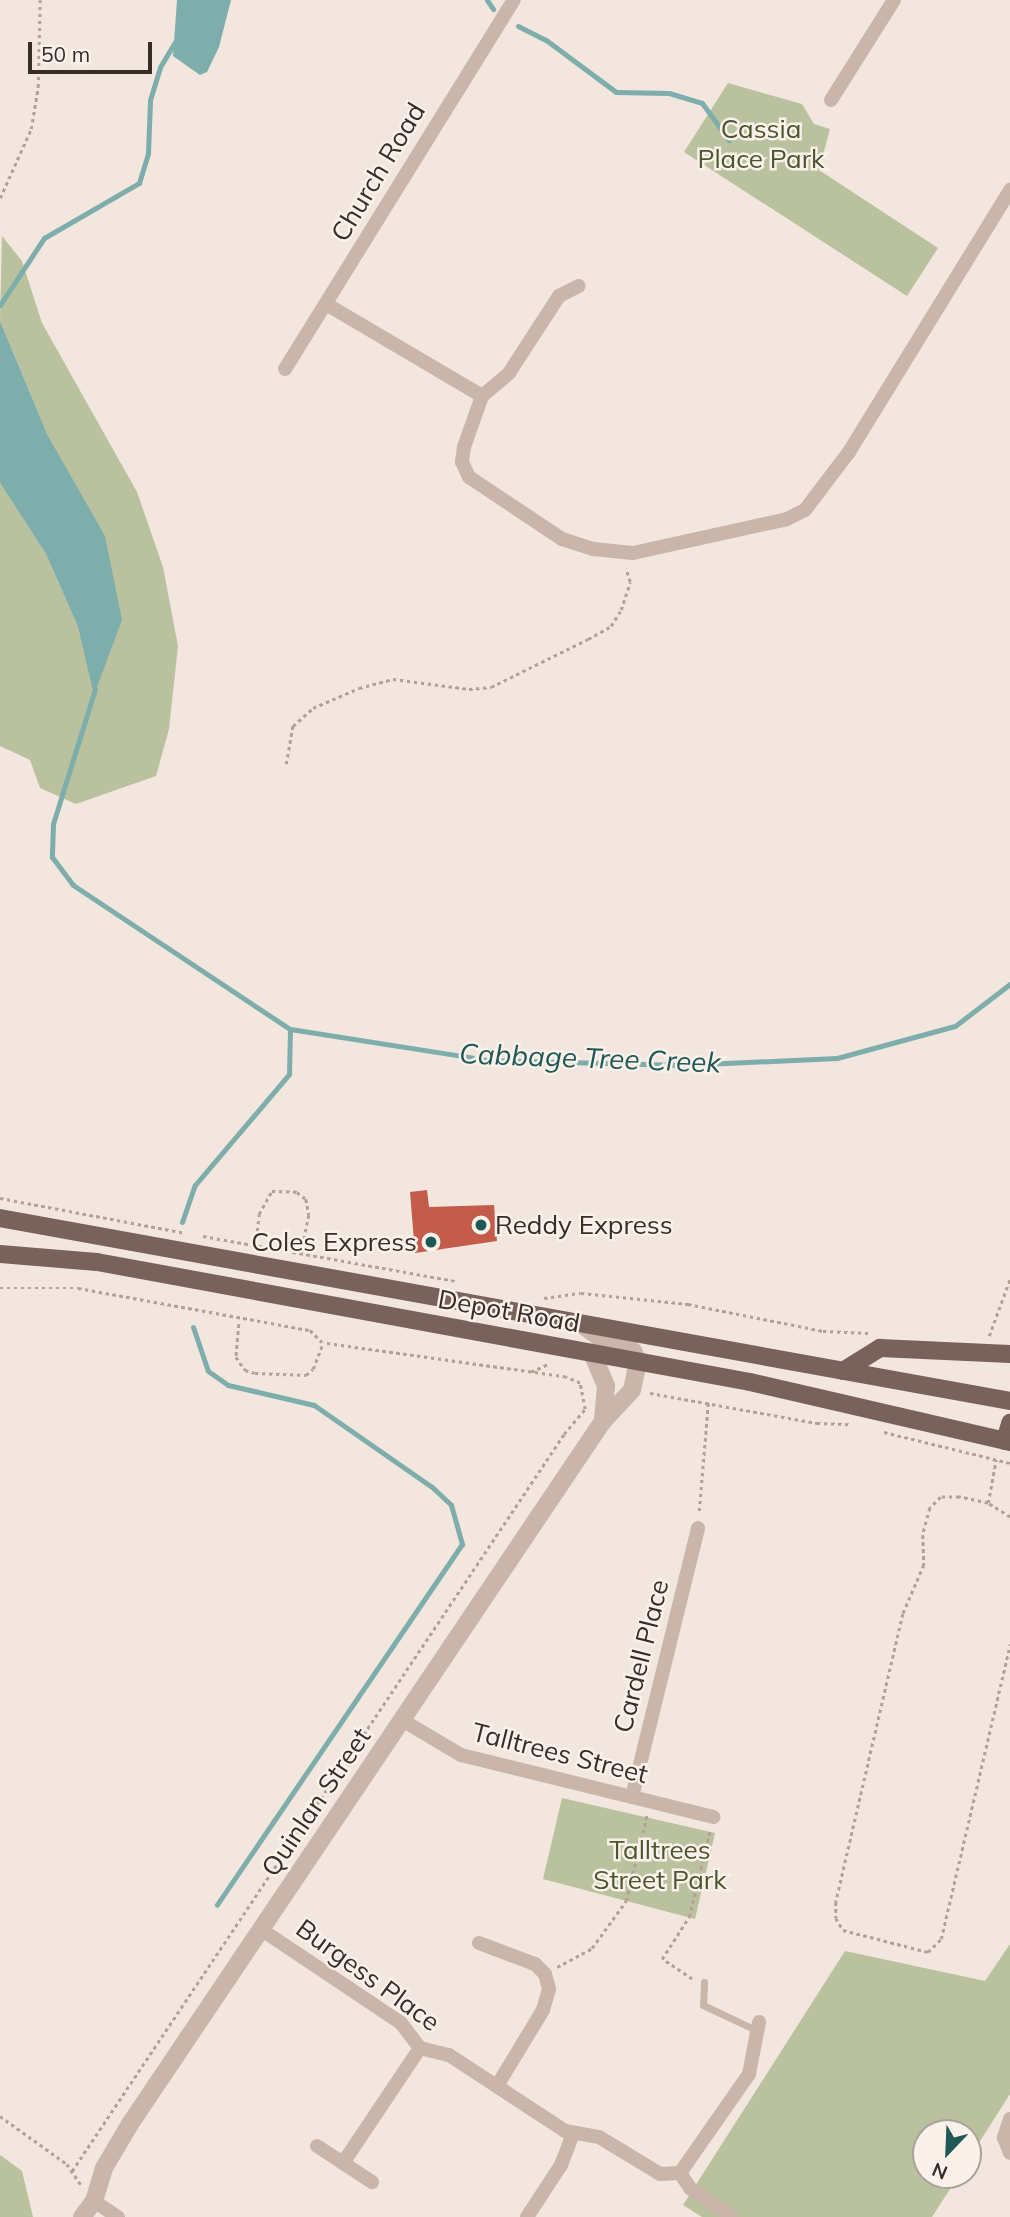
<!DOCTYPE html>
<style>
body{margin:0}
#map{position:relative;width:1010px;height:2217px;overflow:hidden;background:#f2e6de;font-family:Mulish,sans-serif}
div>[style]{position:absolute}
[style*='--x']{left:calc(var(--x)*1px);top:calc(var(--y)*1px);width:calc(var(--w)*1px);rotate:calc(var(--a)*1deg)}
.green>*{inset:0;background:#b9c19e}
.water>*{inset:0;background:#7eaeab}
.stream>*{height:5px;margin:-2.5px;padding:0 2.5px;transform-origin:2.5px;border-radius:2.5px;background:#7eaeab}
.building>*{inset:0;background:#c35c4b}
.path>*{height:2.5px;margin-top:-1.25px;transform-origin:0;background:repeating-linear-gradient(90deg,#b69f94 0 3.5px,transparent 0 7px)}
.service>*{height:7px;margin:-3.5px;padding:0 3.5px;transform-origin:3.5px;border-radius:3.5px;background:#cab5aa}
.minor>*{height:14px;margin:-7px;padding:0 7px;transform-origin:7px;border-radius:7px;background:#cab5aa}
.tertiary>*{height:18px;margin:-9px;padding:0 9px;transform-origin:9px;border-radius:9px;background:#cab5aa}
.primary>*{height:18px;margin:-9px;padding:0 9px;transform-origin:9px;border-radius:9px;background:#79625b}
.dots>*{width:19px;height:19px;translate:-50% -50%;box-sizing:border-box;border:4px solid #f9f1ea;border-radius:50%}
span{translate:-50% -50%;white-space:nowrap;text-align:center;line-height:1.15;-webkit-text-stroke:5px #f9f1ea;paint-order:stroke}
.park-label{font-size:26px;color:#4b552e}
.street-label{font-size:26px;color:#382c29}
.poi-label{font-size:26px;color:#382c29}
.left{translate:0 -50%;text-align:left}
.right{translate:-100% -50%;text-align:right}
.water-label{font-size:28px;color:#205856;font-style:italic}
.north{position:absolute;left:912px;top:2119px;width:70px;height:70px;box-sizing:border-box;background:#f9f1ea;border:2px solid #aca29d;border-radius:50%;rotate:203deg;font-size:19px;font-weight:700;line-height:28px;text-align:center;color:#382c29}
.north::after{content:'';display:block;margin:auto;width:24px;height:32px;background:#205856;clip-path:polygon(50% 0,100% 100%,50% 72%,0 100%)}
.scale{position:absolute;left:28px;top:42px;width:124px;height:32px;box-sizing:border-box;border:4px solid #382c29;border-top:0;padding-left:9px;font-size:21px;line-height:24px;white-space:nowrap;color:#382c29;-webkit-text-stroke:5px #f9f1ea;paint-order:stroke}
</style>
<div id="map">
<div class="green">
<i style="clip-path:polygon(728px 83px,802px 104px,814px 124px,830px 129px,819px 170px,938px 248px,907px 296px,684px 152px)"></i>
<i style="clip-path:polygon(2px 236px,22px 261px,42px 323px,137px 492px,163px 567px,178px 646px,169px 729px,156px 776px,76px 804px,40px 788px,30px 760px,0 746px,0 483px,46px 554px,78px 627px,95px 694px,48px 436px,0 321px)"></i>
<i style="clip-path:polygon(562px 1798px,715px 1833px,695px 1919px,543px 1879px)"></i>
<i style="clip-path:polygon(1010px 1944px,1010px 2094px,968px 2160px,968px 2133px,926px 2133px,926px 2175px,959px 2175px,932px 2217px,702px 2217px,683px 2205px,845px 1951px,985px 1981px)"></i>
<i style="clip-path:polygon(0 2155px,22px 2171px,33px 2217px,0 2217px)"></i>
</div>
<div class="water">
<i style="clip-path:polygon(177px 0,231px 0,219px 47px,207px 72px,200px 75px,173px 56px)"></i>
<i style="clip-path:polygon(0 321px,48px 436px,105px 536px,122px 620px,94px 695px,78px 627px,46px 554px,0 483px)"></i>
</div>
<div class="stream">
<i style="--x:487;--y:0;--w:11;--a:56"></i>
<i style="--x:518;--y:26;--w:31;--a:27"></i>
<i style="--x:546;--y:40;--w:87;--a:36.6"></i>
<i style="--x:616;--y:92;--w:53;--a:1.1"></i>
<i style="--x:669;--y:93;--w:34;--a:17"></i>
<i style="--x:702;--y:103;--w:46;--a:53.9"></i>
<i style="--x:0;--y:305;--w:80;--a:-56.7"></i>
<i style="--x:44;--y:238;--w:110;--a:-30.1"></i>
<i style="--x:139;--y:183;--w:31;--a:-73"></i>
<i style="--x:148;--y:153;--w:53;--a:-87.8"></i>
<i style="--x:150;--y:100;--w:34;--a:-73"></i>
<i style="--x:160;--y:67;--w:29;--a:-59"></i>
<i style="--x:95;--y:689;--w:141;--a:107.3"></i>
<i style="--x:53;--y:824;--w:33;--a:92"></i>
<i style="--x:52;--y:857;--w:35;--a:53"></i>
<i style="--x:73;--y:885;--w:260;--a:33.6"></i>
<i style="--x:290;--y:1029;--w:201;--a:8.9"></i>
<i style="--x:489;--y:1060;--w:193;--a:1.5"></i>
<i style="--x:682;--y:1065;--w:155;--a:-2.6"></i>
<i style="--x:837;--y:1058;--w:122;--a:-15.2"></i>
<i style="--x:955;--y:1026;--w:69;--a:-37.4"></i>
<i style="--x:182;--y:1222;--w:39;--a:-71"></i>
<i style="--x:195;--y:1185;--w:145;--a:-49.7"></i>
<i style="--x:289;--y:1074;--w:45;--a:-88.7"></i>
<i style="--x:193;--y:1327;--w:46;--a:71.2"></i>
<i style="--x:208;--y:1371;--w:24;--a:35"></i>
<i style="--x:228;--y:1385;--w:88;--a:13.1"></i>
<i style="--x:314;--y:1405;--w:144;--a:34.8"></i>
<i style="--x:432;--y:1487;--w:26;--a:43"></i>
<i style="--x:451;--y:1505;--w:41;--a:74.2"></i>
<i style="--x:462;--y:1544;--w:436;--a:124.2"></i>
</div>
<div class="building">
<i style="clip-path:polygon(427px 1190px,429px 1207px,494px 1205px,497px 1241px,415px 1253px,410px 1192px)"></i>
</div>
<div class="path">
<i style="--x:0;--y:198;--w:76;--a:-65.8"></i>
<i style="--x:31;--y:129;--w:43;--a:-80.5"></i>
<i style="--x:38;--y:87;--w:87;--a:-88.7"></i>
<i style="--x:286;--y:764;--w:39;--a:-80"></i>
<i style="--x:293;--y:726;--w:27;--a:-42"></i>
<i style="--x:313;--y:708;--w:50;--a:-23.5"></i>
<i style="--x:359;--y:688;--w:35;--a:-15"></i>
<i style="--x:393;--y:679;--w:77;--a:7.5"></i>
<i style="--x:469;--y:689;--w:22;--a:-5"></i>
<i style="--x:491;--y:687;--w:108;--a:-26.3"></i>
<i style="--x:588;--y:639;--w:26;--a:-29"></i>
<i style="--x:611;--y:626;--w:19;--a:-58"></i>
<i style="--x:621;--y:610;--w:29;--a:-72"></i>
<i style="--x:630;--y:582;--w:14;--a:-107"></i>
<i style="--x:0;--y:1198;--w:189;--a:10.7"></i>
<i style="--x:257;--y:1231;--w:17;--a:-83"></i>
<i style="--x:259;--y:1214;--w:26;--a:-61"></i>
<i style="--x:272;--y:1191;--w:25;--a:2"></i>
<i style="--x:297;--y:1192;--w:11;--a:38"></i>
<i style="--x:306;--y:1199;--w:16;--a:79"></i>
<i style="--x:309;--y:1215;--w:38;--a:102"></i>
<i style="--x:203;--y:1236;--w:256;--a:10.1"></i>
<i style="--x:0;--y:1288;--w:78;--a:0"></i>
<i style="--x:78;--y:1288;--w:236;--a:10.3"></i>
<i style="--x:310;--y:1330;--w:18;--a:45"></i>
<i style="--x:544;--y:1298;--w:37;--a:-8"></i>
<i style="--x:581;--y:1293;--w:108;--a:5.9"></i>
<i style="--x:688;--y:1304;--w:138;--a:11.3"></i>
<i style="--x:823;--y:1331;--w:46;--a:2.5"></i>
<i style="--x:239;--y:1324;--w:33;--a:95"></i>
<i style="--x:236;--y:1357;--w:16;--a:55"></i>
<i style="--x:245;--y:1370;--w:10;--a:17"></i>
<i style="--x:255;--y:1373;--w:51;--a:2.2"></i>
<i style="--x:306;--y:1375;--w:9;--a:-41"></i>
<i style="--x:313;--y:1369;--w:28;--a:-69"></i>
<i style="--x:989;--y:1336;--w:61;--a:-69.8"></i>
<i style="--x:531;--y:1372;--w:21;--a:-25"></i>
<i style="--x:650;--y:1393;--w:170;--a:10.2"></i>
<i style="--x:817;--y:1423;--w:33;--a:2"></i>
<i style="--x:884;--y:1432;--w:130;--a:13.8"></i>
<i style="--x:988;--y:1503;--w:44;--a:-79.5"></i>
<i style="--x:699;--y:1511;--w:108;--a:-85.2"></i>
<i style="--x:1010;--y:1517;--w:26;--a:-148"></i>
<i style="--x:988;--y:1503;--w:30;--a:-168"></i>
<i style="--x:959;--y:1497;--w:18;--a:180"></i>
<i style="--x:941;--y:1497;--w:16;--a:135"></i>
<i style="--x:930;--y:1508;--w:28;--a:105"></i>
<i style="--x:923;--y:1535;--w:30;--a:88"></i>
<i style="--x:924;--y:1565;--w:53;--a:113.2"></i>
<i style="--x:903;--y:1614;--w:296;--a:103.1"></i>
<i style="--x:836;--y:1902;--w:16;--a:90"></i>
<i style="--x:836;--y:1918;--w:14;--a:60"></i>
<i style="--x:843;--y:1930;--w:88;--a:14.5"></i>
<i style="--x:928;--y:1952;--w:18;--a:-45"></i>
<i style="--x:941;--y:1939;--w:303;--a:-76.8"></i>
<i style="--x:557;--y:1967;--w:40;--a:-28"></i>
<i style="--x:592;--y:1948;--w:58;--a:-54.1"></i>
<i style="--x:626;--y:1901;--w:89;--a:-76.3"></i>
<i style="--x:692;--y:1979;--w:36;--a:-146"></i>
<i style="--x:662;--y:1959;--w:50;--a:-57.3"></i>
<i style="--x:689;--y:1917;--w:89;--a:-76.4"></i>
<i style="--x:0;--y:2116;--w:82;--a:35.6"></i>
<i style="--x:67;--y:2164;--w:25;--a:56"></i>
<i style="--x:72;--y:2171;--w:886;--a:-56.27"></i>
<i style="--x:564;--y:1434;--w:33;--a:-50"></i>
<i style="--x:585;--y:1409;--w:26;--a:-101"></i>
<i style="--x:580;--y:1383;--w:15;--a:-157"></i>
<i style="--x:566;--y:1377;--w:245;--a:-172"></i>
</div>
<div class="service">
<i style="--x:704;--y:1982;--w:23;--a:92"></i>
<i style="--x:703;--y:2005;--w:61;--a:25.3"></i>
</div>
<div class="minor">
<i style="--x:831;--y:100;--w:118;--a:-57.8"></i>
<i style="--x:326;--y:304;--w:181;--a:30.5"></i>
<i style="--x:482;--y:396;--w:54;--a:109.4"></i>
<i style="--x:464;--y:447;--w:15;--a:98"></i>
<i style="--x:462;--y:462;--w:17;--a:65"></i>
<i style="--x:469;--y:477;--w:112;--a:33.7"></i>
<i style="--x:562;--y:539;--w:33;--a:18"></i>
<i style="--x:593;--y:549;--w:40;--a:5.7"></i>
<i style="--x:633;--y:553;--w:158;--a:-12.4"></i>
<i style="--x:787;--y:519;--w:20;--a:-27"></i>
<i style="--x:805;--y:510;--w:73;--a:-52.8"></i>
<i style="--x:849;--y:452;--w:308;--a:-58.4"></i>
<i style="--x:285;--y:369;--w:434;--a:-58.2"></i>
<i style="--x:482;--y:396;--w:35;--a:-40"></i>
<i style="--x:509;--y:373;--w:92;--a:-57"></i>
<i style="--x:559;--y:296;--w:22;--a:-27"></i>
<i style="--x:402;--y:1720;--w:69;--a:30.7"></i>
<i style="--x:461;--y:1755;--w:260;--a:13.8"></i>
<i style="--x:632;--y:1797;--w:277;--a:-76.2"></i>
<i style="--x:262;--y:1930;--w:167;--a:33.8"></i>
<i style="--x:401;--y:2023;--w:31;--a:53"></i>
<i style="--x:420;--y:2048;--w:30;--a:14"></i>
<i style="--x:449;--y:2055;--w:139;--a:33.2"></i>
<i style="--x:565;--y:2131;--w:35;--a:10"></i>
<i style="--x:599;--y:2137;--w:71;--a:31.2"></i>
<i style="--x:660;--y:2174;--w:20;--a:-3"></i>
<i style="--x:479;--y:1943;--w:60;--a:20.6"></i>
<i style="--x:535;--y:1964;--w:14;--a:45"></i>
<i style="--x:545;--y:1974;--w:16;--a:75"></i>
<i style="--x:549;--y:1989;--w:22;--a:106"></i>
<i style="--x:543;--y:2010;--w:89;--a:121.2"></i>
<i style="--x:1010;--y:2119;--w:20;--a:108"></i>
<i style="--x:1004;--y:2138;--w:16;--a:68"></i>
<i style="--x:317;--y:2146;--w:66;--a:33.2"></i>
<i style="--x:343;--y:2163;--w:138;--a:-56.2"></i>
<i style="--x:680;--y:2173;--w:121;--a:-55.1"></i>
<i style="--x:749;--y:2074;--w:53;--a:-79.1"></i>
<i style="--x:680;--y:2173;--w:18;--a:56"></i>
<i style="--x:690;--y:2188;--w:51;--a:34.6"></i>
<i style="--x:94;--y:2201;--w:29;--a:34"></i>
<i style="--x:527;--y:2217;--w:62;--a:-56.8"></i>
<i style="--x:561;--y:2165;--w:33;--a:-69"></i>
</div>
<div class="tertiary">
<i style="--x:592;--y:1353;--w:36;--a:67"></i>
<i style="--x:606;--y:1386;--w:35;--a:95"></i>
<i style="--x:82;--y:2217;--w:20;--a:-53"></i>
<i style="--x:94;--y:2201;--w:34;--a:-73"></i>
<i style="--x:104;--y:2168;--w:51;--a:-59.4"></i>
<i style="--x:130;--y:2124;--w:847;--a:-56.07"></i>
<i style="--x:603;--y:1421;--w:42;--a:-46.9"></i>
<i style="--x:632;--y:1390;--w:29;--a:-78"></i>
<i style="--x:638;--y:1362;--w:12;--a:-114"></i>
<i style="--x:633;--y:1351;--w:37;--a:-158"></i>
<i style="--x:599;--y:1337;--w:24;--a:-144"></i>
</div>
<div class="primary">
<i style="--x:0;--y:1218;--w:1026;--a:10.27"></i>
<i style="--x:0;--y:1254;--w:97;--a:4.7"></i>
<i style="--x:97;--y:1262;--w:664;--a:10.41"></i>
<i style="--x:750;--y:1382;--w:267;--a:13"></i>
<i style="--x:843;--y:1371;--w:44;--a:-31.9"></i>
<i style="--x:880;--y:1348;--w:130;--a:2.6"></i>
<i style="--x:1005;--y:1441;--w:19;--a:-74"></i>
</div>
<div class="dots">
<i style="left:481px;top:1225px;background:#205856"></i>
<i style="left:431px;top:1242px;background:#205856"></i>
</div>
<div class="park-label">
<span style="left:761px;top:144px">Cassia<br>Place Park</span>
<span style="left:660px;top:1865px">Talltrees<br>Street Park</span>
</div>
<div class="street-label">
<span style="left:378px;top:172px;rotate:-59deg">Church Road</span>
<span style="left:509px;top:1311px;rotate:10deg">Depot Road</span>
<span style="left:641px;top:1656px;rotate:-76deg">Cardell Place</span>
<span style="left:560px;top:1753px;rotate:14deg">Talltrees Street</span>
<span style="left:316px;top:1802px;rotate:-56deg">Quinlan Street</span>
<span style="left:368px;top:1975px;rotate:36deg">Burgess Place</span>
</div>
<div class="poi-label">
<span class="left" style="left:495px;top:1225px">Reddy Express</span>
<span class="right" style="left:417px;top:1242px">Coles Express</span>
</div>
<div class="water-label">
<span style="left:590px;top:1058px;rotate:2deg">Cabbage Tree Creek</span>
</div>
<div class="north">N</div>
<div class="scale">50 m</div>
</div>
